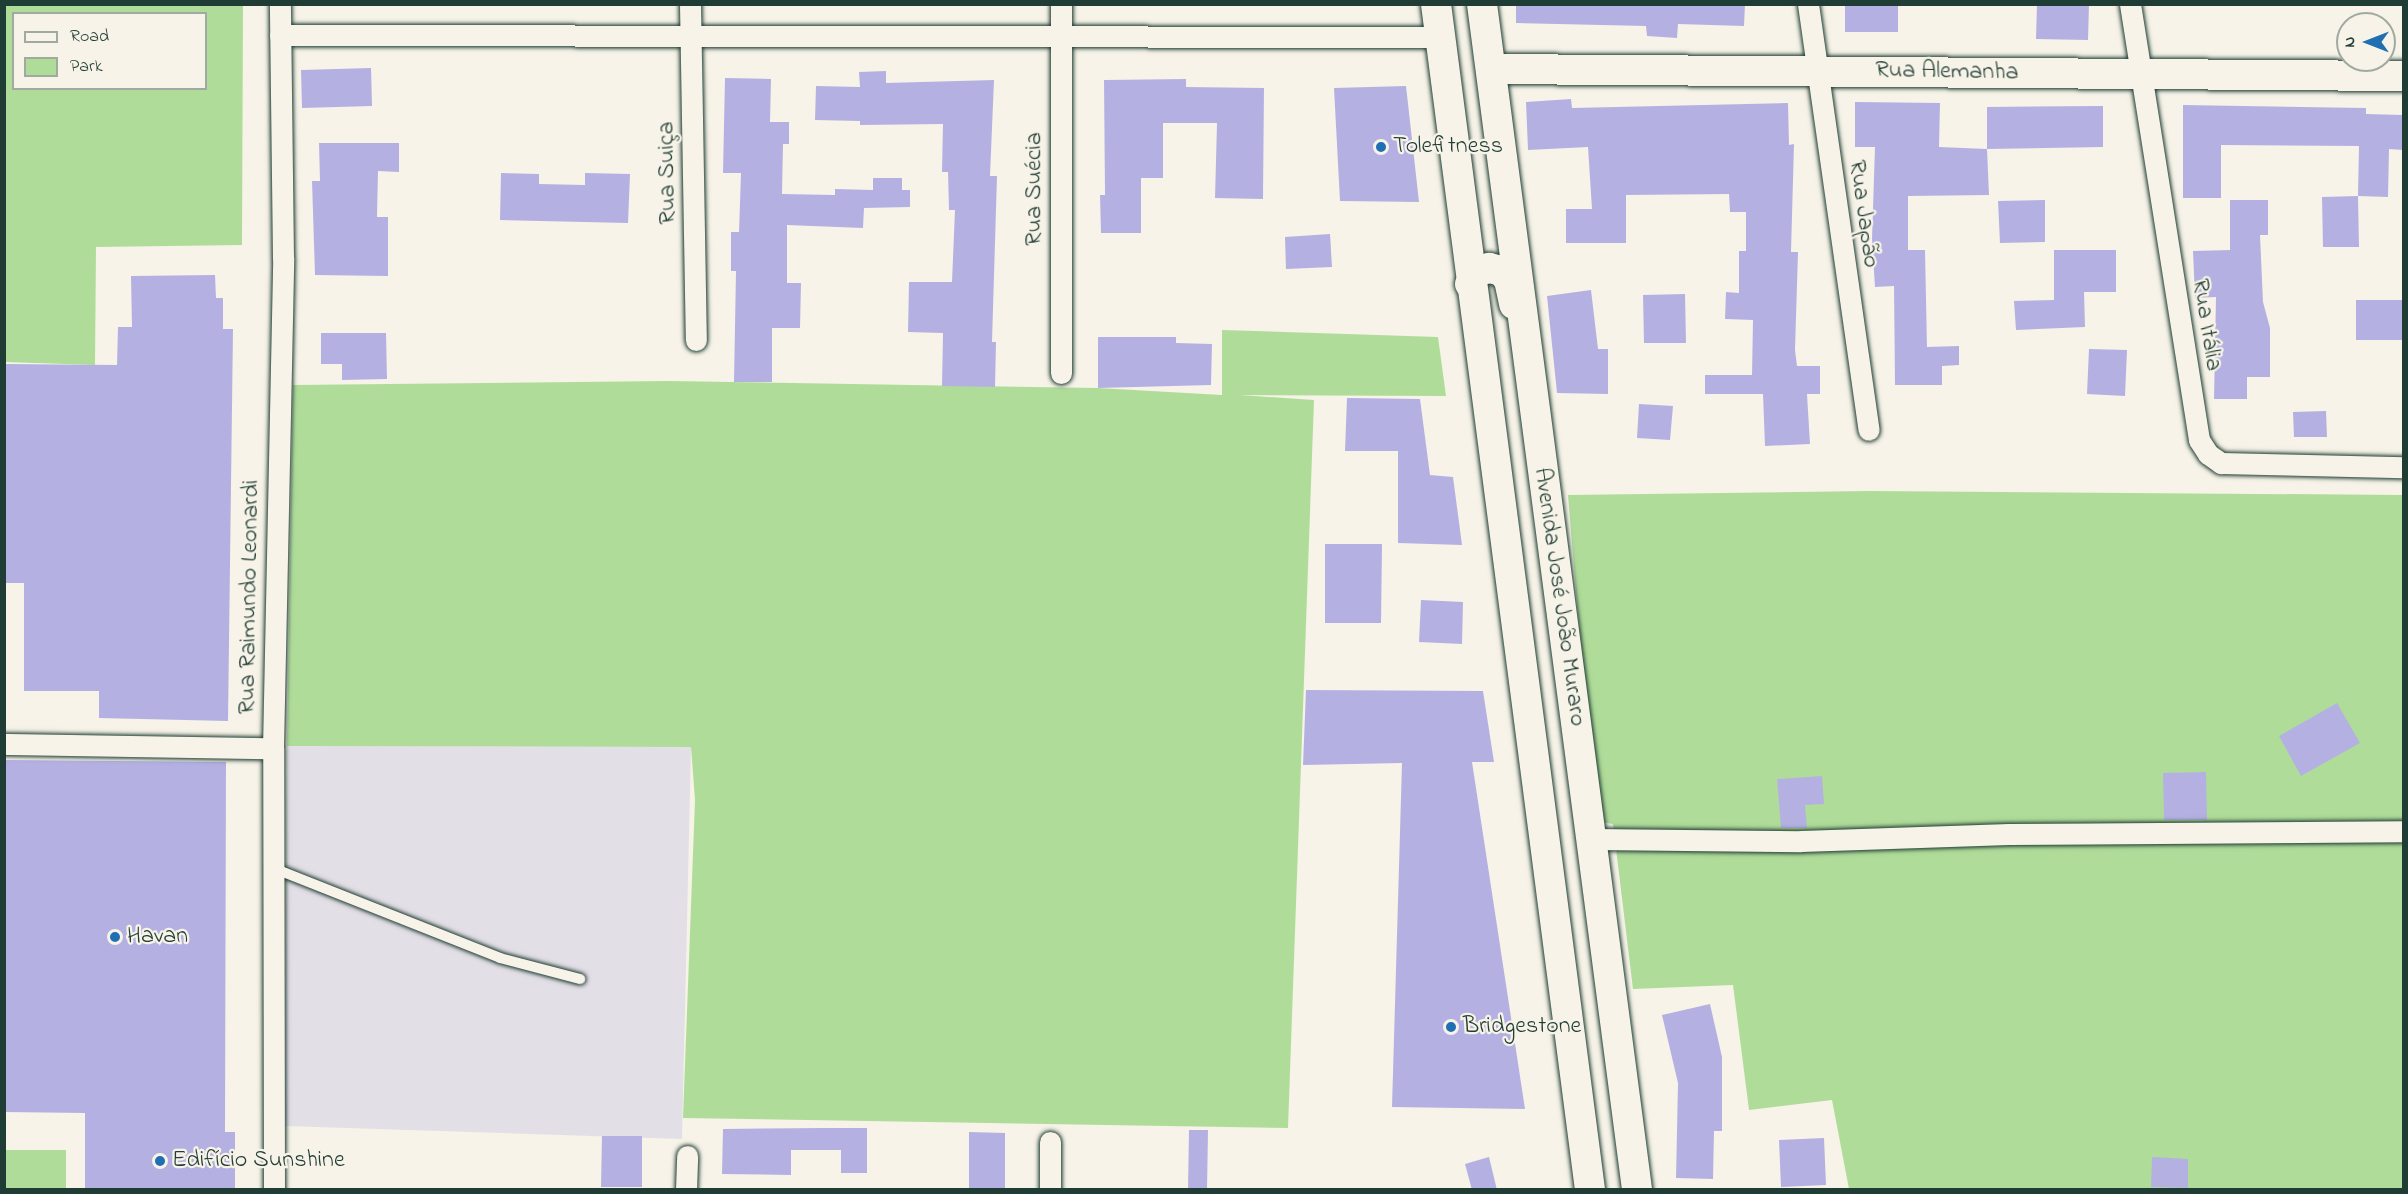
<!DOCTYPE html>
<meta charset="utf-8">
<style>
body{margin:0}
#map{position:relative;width:2408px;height:1194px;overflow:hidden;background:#f7f3e8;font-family:"Indie Flower",sans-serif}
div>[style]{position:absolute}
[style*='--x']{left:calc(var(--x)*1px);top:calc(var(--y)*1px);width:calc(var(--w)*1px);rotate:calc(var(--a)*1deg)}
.built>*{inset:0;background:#e3dfe6}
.green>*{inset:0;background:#b0dc9a}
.building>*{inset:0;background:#b4b1e2}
.roads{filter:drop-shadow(0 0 2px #1f3d34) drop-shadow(0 0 2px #1f3d34)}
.lane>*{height:10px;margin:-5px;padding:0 5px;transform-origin:5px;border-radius:5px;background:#f7f3e8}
.street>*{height:21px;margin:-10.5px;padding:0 10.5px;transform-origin:10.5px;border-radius:10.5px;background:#f7f3e8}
.secondary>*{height:30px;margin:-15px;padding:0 15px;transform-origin:15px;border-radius:15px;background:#f7f3e8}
.dots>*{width:16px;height:16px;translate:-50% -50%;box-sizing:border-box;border:3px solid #f7f3e8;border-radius:50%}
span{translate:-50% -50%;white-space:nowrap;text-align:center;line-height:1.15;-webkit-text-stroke:4.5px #f7f3e8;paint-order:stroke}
.street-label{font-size:24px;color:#1f3d34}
.poi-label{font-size:24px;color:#1f3d34}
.left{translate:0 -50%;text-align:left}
.frame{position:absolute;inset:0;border:6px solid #1f3d34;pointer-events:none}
.legend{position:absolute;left:12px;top:12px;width:195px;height:78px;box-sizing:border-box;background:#f7f3e8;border:2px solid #a1aaa0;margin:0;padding:8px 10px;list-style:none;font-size:18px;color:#1f3d34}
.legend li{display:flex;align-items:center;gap:12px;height:30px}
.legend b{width:30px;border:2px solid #a1aaa0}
.north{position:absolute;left:2336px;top:12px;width:60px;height:60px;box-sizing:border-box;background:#f7f3e8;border:2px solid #a1aaa0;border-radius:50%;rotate:270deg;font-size:16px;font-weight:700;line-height:24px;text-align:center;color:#1f3d34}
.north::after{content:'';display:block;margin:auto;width:21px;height:27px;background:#1f6fb2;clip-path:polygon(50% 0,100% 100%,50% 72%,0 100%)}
</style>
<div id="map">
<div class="built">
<i style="clip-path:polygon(287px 746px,691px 747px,682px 1139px,285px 1126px)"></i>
</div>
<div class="green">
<i style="clip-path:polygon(evenodd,5px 5px,243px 5px,242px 245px,96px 247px,95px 365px,5px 362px,5px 5px,14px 14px,206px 14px,206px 88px,14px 88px,14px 14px)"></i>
<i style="clip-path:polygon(1222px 330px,1438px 337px,1446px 396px,1240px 395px,1314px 400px,1288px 1128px,683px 1118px,695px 800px,691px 747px,287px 746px,293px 385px,668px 381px,1098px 388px,1222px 395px)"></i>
<i style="clip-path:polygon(1869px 491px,2403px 495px,2403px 1189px,1849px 1189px,1832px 1100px,1749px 1110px,1733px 985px,1633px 989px,1613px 824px,1595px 821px,1568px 495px)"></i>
<i style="clip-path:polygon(4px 1150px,66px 1150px,66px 1189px,5px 1189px)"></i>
</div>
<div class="building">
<i style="clip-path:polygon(1516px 4px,1745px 4px,1744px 26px,1678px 24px,1677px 38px,1647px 36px,1646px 26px,1516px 23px)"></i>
<i style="clip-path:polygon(1845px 4px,1898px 4px,1898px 32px,1845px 32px)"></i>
<i style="clip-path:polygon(2037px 4px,2089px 4px,2088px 40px,2036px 39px)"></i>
<i style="clip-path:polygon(371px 68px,372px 106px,302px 108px,301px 70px)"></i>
<i style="clip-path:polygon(886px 71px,886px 83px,994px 80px,990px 176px,997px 176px,992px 342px,996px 342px,995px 387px,942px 386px,943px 333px,908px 332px,909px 282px,952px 282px,955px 210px,949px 210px,948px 172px,942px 172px,943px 124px,860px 125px,860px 121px,815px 120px,816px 86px,860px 87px,859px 72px)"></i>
<i style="clip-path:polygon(725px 78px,771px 79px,770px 122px,789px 122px,789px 144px,783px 144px,782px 194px,835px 195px,835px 189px,873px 190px,873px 178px,902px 178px,902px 190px,910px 190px,910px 207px,864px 208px,863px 228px,787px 225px,787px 283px,801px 283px,800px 328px,772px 328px,772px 382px,734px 382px,736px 271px,731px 271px,731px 232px,739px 232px,741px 173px,723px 173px)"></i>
<i style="clip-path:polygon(1186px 79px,1186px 87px,1264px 88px,1263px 199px,1215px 198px,1217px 123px,1163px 123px,1163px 178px,1141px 178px,1141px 233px,1101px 233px,1100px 195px,1105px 195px,1104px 80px)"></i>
<i style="clip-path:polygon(1406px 86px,1419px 202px,1340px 201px,1334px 88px)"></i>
<i style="clip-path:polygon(1571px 99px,1572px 108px,1788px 103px,1789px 145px,1794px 144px,1791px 252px,1798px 252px,1795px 350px,1797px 366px,1820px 366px,1820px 394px,1807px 394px,1810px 444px,1765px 446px,1763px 394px,1705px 394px,1705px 375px,1752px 375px,1753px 320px,1725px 319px,1726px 292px,1739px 293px,1739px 251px,1746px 251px,1746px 212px,1730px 212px,1729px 194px,1626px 195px,1626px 243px,1566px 243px,1566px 209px,1592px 209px,1588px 147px,1528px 150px,1526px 102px)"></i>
<i style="clip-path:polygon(1855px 102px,1940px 103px,1939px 147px,1987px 149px,1989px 195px,1908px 196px,1908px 250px,1925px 250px,1927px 347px,1959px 346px,1959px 365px,1942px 366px,1942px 385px,1895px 385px,1894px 286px,1875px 287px,1872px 239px,1875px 147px,1855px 147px)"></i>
<i style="clip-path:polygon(2183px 105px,2366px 108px,2366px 114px,2403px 115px,2403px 150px,2389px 149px,2388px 197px,2358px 196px,2359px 146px,2221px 145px,2221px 198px,2183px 198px)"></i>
<i style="clip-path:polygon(2103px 106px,2103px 147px,1987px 149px,1987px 107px)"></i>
<i style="clip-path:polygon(319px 143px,399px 143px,399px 172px,378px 171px,377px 217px,388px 217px,388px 276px,315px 275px,312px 181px,320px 181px)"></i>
<i style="clip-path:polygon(501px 173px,539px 174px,539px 184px,585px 185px,585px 173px,630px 174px,628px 223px,500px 220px)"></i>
<i style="clip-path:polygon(2358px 196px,2359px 247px,2323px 247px,2322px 197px)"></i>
<i style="clip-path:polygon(2045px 200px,2045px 242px,2000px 243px,1998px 201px)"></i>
<i style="clip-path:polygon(2230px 200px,2268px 200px,2268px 235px,2260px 235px,2263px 302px,2270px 328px,2270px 377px,2247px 377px,2247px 399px,2214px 399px,2216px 297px,2195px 298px,2193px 251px,2230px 250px)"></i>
<i style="clip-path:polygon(1330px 234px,1332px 267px,1286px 269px,1285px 237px)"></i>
<i style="clip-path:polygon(2054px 250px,2116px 250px,2116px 292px,2084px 292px,2085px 327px,2016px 330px,2014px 301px,2054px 300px)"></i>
<i style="clip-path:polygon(215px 275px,216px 298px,223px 298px,223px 329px,233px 329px,228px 721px,99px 718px,99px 691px,24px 691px,24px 583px,4px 583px,4px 364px,117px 365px,118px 327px,132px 327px,131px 276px)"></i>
<i style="clip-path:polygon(1591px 290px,1598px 349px,1608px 349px,1608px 394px,1557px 393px,1547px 296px)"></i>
<i style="clip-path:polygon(1685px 294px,1686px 343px,1644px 343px,1643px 295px)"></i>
<i style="clip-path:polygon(2356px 300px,2403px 300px,2403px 340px,2356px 340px)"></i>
<i style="clip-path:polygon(321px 333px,386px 333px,387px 379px,342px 380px,342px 364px,321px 364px)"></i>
<i style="clip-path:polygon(1098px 337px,1176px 337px,1176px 343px,1212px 344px,1211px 385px,1098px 388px)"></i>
<i style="clip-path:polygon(2089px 349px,2127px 350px,2125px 396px,2087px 394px)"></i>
<i style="clip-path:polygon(1347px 398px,1420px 399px,1430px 475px,1453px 477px,1462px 545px,1398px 543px,1398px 451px,1345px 451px)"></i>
<i style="clip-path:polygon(1639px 404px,1673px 406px,1670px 440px,1637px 438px)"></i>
<i style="clip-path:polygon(2326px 411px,2327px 437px,2294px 437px,2293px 412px)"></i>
<i style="clip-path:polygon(1325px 544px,1382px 544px,1381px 623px,1325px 623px)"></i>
<i style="clip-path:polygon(1421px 600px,1463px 602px,1462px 644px,1419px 642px)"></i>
<i style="clip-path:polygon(1306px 690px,1483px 691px,1494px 762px,1472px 762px,1525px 1109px,1392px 1107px,1402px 763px,1303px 765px)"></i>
<i style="clip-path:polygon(2337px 703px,2360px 743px,2301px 776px,2279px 736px)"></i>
<i style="clip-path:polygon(4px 760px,226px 762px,225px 1132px,235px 1132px,235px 1190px,85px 1190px,85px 1113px,4px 1112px)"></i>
<i style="clip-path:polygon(2206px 772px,2207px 820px,2164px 820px,2163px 773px)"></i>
<i style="clip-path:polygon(1822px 776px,1824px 804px,1805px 805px,1807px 828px,1781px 828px,1777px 779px)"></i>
<i style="clip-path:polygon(1710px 1004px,1722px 1057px,1722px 1131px,1714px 1131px,1713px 1179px,1676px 1178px,1678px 1083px,1662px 1015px)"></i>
<i style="clip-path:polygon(823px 1128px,867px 1128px,867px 1173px,841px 1173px,841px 1150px,791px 1150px,791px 1175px,722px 1174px,723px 1129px)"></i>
<i style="clip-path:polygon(1189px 1130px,1208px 1130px,1207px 1190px,1188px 1190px)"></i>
<i style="clip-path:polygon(969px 1132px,1005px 1133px,1005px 1190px,969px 1190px)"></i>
<i style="clip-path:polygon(602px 1136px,642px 1136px,642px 1187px,601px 1187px)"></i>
<i style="clip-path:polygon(1824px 1138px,1826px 1185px,1781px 1187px,1779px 1140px)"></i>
<i style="clip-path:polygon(1489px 1157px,1497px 1190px,1472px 1190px,1465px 1164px)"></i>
<i style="clip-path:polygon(2152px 1157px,2188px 1159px,2188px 1188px,2151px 1187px)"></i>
</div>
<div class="roads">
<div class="lane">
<i style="--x:273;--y:868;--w:244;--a:21.6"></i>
<i style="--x:500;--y:958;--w:83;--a:14.7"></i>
</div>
<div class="street">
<i style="--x:690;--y:4;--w:336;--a:89"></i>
<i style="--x:1061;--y:4;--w:369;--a:90"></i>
<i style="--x:1808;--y:4;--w:430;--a:81.9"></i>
<i style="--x:2130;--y:4;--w:441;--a:81"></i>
<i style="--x:2199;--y:440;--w:17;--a:57"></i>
<i style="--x:2208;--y:454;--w:16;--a:35"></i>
<i style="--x:2221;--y:463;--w:183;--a:1.3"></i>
<i style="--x:280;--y:35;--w:1161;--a:0.1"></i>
<i style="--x:4;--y:744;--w:269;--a:0.9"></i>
<i style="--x:1593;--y:839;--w:208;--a:0.6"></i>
<i style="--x:1801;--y:841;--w:208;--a:-1.9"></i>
<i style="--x:2009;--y:834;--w:395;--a:-0.4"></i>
<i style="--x:1050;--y:1142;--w:48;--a:90"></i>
<i style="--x:274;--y:1190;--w:442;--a:-90.1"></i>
<i style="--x:273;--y:748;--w:490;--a:-88.8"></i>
<i style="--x:283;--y:258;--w:254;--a:-90.7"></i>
<i style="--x:686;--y:1190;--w:34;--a:-88"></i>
</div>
<div class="secondary">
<i style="--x:1436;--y:4;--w:1196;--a:82.6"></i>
<i style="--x:1482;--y:4;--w:1196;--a:82.55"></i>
<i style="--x:1491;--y:69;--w:913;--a:0.44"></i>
<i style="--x:1470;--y:284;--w:13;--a:-67"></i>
<i style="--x:1475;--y:272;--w:15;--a:-16"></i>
<i style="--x:1489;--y:268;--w:13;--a:13"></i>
<i style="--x:1502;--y:271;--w:11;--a:52"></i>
<i style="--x:1509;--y:280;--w:25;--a:78"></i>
</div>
</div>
<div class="dots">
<i style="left:1381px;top:147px;background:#1f6fb2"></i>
<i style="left:115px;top:937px;background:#1f6fb2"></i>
<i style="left:1451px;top:1027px;background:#1f6fb2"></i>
<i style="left:160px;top:1161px;background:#1f6fb2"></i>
</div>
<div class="street-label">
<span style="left:1947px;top:72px;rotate:1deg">Rua Alemanha</span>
<span style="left:668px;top:173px;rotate:-91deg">Rua Suiça</span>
<span style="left:1035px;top:189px;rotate:-90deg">Rua Suécia</span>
<span style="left:1863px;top:214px;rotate:82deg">Rua Japão</span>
<span style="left:2206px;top:325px;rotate:81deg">Rua Itália</span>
<span style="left:250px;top:597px;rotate:-89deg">Rua Raimundo Leonardi</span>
<span style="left:1559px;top:597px;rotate:82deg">Avenida José João Muraro</span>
</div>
<div class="poi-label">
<span class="left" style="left:1393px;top:147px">Tolefitness</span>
<span class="left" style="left:127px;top:937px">Havan</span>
<span class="left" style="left:1463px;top:1027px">Bridgestone</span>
<span class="left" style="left:172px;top:1161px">Edifício Sunshine</span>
</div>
<div class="frame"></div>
<ul class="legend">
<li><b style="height:8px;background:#f7f3e8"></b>Road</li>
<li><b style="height:16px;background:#b0dc9a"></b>Park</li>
</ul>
<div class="north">N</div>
</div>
